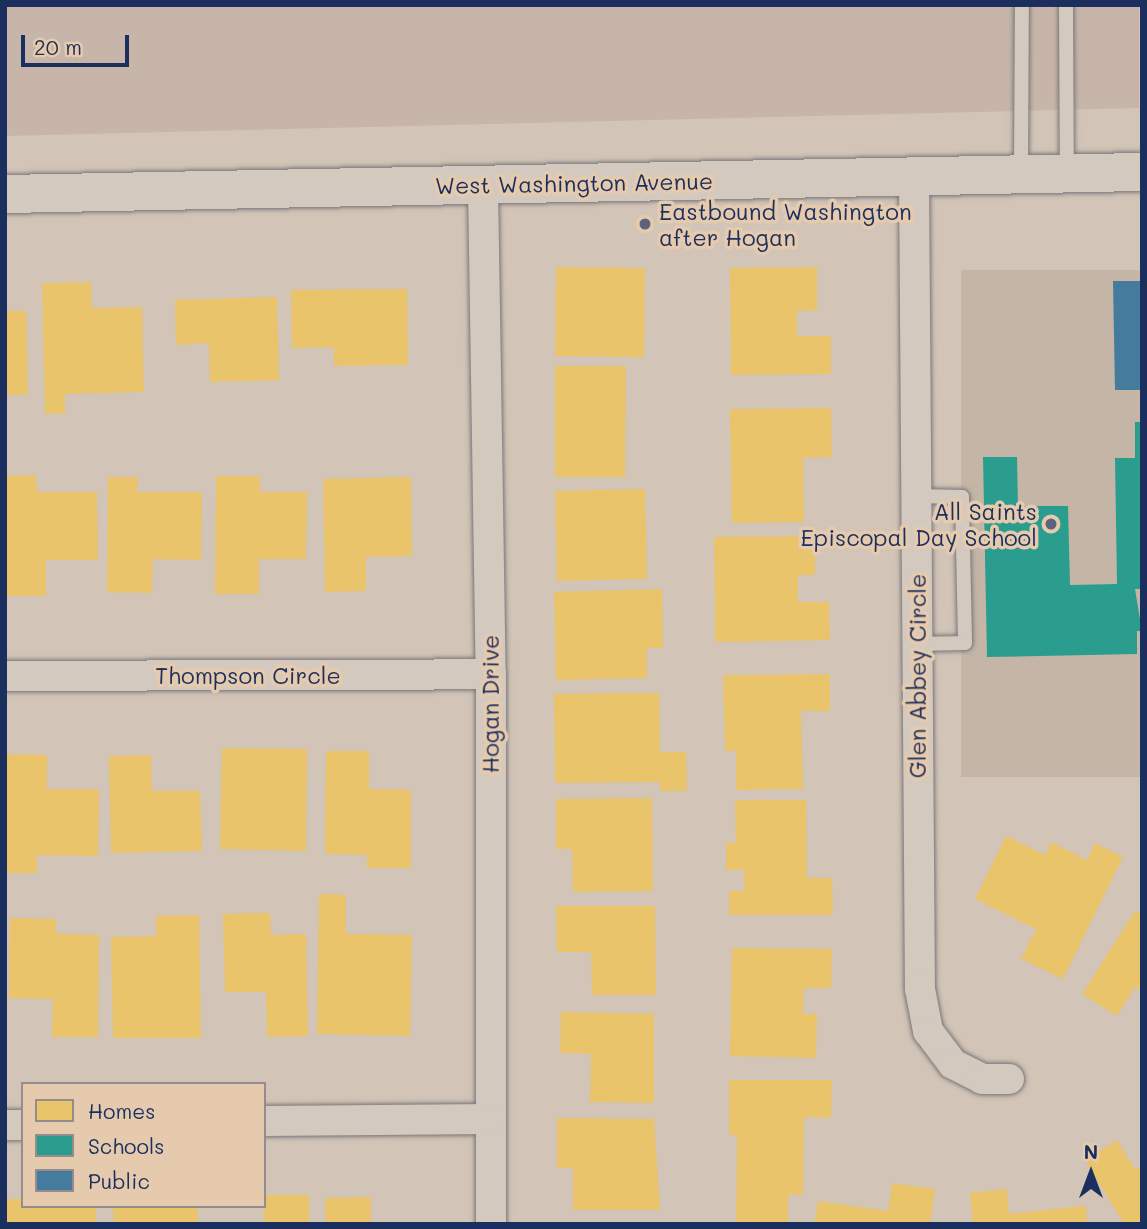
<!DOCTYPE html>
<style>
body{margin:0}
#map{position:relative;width:1147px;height:1229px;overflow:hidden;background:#d2c4b6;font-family:Mali,sans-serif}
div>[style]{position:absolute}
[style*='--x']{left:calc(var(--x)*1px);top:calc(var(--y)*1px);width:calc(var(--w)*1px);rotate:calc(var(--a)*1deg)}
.built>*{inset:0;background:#c5b5a7}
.green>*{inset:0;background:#c6b5a8}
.homes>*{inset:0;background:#e9c46a}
.schools>*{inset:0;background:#2a9d8f}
.public>*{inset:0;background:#457b9d}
.roads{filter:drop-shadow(0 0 2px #79777a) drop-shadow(0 0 2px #79777a)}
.service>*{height:14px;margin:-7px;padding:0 7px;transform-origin:7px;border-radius:7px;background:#d3c9be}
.minor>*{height:30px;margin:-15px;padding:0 15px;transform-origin:15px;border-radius:15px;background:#d3c9be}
.secondary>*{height:38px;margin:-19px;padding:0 19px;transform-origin:19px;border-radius:19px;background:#d3c9be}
.dots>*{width:19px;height:19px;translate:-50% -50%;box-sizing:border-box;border:4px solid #e6caad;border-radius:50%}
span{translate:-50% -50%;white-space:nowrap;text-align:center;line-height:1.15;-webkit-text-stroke:7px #e6caad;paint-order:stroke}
.street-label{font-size:23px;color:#1b2f5e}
.poi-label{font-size:23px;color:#1b2f5e}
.left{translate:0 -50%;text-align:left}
.right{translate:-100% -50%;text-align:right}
.frame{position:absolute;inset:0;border:7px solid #1b2f5e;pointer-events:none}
.legend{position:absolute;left:21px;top:1082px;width:245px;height:126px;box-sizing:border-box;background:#e6caad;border:2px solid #958c8d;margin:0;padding:9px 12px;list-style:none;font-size:21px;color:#1b2f5e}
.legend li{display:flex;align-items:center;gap:14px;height:35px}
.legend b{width:35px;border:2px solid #958c8d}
.north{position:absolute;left:1056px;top:1138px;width:70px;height:70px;-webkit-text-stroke:5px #e6caad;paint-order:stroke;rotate:0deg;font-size:19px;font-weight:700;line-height:28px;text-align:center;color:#1b2f5e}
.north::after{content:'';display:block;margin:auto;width:24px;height:32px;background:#1b2f5e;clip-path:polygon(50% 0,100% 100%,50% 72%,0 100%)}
.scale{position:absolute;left:21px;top:35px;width:108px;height:32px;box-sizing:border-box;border:4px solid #1b2f5e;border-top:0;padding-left:9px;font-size:21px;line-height:24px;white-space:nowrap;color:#1b2f5e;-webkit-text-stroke:5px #e6caad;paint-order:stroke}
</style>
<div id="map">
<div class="built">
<i style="clip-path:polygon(961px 270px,1142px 270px,1142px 777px,961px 777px)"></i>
</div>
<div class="green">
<i style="clip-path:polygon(5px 5px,1139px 5px,1139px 108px,5px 136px)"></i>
</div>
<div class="homes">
<i style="clip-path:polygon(556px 267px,645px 268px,644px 357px,555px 356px)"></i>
<i style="clip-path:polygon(817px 267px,817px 310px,797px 311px,797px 336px,831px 336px,831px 374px,731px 375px,730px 268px)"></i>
<i style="clip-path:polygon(91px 282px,92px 308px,142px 307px,144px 392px,65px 394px,65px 413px,45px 414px,42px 283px)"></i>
<i style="clip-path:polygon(407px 289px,408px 365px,334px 366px,334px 347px,292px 348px,291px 290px)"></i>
<i style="clip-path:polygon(277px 297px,279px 380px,210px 382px,209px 343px,176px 345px,175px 300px)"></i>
<i style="clip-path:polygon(5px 311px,26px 311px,28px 395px,5px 395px)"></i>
<i style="clip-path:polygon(555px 366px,626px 366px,625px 477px,555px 477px)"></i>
<i style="clip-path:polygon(831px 408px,832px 457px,803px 458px,804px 522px,732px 523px,730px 409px)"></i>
<i style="clip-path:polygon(36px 475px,37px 492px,97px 492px,98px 560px,46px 560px,46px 596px,5px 596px,5px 476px)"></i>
<i style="clip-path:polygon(216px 476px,260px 476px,260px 492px,307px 492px,306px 559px,259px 559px,259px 594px,215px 594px)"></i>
<i style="clip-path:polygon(108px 477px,138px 477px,137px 492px,202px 492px,201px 560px,153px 559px,152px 593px,107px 592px)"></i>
<i style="clip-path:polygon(411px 477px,412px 556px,366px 557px,366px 591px,325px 592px,323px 479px)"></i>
<i style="clip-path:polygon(645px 489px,647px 579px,557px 581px,555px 491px)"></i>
<i style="clip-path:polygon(815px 536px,815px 575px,798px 575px,798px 602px,829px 602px,830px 640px,715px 642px,714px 537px)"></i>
<i style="clip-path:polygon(662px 589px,663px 648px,647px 648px,647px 678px,556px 680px,554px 592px)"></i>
<i style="clip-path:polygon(830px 674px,830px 711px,801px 711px,803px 789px,736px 790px,736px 751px,725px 751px,723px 675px)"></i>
<i style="clip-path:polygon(659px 693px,660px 752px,686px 752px,687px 791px,660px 791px,660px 782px,555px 783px,554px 694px)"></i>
<i style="clip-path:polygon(222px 748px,307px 749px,306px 851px,220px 849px)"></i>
<i style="clip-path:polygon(326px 751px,369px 751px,369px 789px,411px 790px,411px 868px,367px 868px,367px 855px,325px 854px)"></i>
<i style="clip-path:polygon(5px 754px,47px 755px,47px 789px,99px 789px,98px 856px,37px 855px,37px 873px,5px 873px)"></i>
<i style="clip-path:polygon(151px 755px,152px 791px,200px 791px,202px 851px,111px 853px,109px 756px)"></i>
<i style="clip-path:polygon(652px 798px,653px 891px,573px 892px,572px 849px,556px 849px,556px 799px)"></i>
<i style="clip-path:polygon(735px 800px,806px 800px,807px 878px,832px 878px,833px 915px,729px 915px,729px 891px,744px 891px,744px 870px,726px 870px,726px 843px,736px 843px)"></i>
<i style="clip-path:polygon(1006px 836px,1045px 855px,1051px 842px,1087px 860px,1095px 843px,1123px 857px,1063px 979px,1021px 959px,1036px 929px,975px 899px)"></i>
<i style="clip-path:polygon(319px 894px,346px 895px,346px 934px,412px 935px,410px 1036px,317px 1034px)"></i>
<i style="clip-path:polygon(556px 906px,655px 906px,656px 995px,592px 995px,591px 952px,557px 952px)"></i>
<i style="clip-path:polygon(1135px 911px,1142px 915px,1142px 991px,1135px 987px,1117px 1016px,1082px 994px)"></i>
<i style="clip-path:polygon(270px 913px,271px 935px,306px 934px,308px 1036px,267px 1037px,266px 992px,225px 992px,223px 914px)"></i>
<i style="clip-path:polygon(199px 915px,201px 1038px,113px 1038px,111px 937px,156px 936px,156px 916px)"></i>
<i style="clip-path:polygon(10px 918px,56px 919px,56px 934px,99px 935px,98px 1037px,52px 1037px,53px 999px,9px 998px)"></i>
<i style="clip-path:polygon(732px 948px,832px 949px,831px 988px,804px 988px,803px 1014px,817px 1014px,816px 1058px,730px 1056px)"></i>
<i style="clip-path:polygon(561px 1012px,654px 1014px,654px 1103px,590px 1102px,591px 1054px,560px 1053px)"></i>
<i style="clip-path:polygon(729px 1080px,832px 1080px,831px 1118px,804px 1117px,803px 1195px,788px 1195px,788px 1222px,736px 1222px,737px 1135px,729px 1135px)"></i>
<i style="clip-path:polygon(557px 1118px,654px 1119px,660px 1210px,573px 1210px,573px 1168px,557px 1168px)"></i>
<i style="clip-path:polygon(1117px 1140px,1135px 1169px,1142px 1165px,1142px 1224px,1124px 1224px,1085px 1160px)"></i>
<i style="clip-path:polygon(892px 1183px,935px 1189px,930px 1224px,814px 1224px,818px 1201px,888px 1211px)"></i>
<i style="clip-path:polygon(1007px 1189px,1009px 1214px,1086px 1206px,1087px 1224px,973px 1224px,970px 1193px)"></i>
<i style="clip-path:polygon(264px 1195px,309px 1195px,309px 1224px,264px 1224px)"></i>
<i style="clip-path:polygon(371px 1197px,371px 1224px,326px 1224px,325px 1198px)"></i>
<i style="clip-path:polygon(6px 1199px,23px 1199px,23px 1206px,96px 1206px,96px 1224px,7px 1224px)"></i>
<i style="clip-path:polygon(113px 1206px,198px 1206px,198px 1224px,114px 1224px)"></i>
</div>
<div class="schools">
<i style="clip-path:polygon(1135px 422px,1142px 422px,1142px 589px,1135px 589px,1142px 631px,1137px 631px,1137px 654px,987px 657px,983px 457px,1017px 457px,1018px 506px,1068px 506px,1070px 585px,1117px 584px,1115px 458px,1135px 458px)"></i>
</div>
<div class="public">
<i style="clip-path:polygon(1113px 281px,1142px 281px,1142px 390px,1115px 390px)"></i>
</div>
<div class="roads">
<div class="service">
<i style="--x:1066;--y:5;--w:166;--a:89.7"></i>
<i style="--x:1021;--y:172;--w:167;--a:-89.7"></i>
<i style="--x:916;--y:496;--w:46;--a:1.2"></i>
<i style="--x:962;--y:497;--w:146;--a:88.8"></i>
<i style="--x:965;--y:643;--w:48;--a:178.8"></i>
</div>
<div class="minor">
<i style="--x:914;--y:177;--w:812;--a:89.58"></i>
<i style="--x:920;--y:989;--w:43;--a:79.2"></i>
<i style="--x:928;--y:1031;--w:41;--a:52.9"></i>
<i style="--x:953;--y:1064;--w:33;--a:27"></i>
<i style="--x:982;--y:1079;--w:27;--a:0"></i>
<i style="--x:483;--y:185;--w:489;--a:89.1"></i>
<i style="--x:491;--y:674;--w:550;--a:90"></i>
<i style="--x:5;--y:676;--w:486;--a:-0.2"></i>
<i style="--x:264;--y:1121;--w:227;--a:-0.5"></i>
<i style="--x:5;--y:1125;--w:18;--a:0"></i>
</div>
<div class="secondary">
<i style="--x:5;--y:194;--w:1137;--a:-1.11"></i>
</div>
</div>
<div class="dots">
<i style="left:645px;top:224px;background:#5b637d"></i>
<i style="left:1051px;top:524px;background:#5b637d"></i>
</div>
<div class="street-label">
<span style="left:574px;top:183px;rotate:-1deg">West Washington Avenue</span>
<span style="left:248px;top:675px">Thompson Circle</span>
<span style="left:917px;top:676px;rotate:-90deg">Glen Abbey Circle</span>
<span style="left:490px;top:704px;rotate:-90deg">Hogan Drive</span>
</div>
<div class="poi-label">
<span class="left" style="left:659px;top:224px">Eastbound Washington<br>after Hogan</span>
<span class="right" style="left:1037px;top:524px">All Saints<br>Episcopal Day School</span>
</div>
<div class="frame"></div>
<ul class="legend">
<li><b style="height:19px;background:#e9c46a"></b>Homes</li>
<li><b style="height:19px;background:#2a9d8f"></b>Schools</li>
<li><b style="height:19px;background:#457b9d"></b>Public</li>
</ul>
<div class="north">N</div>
<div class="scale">20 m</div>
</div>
